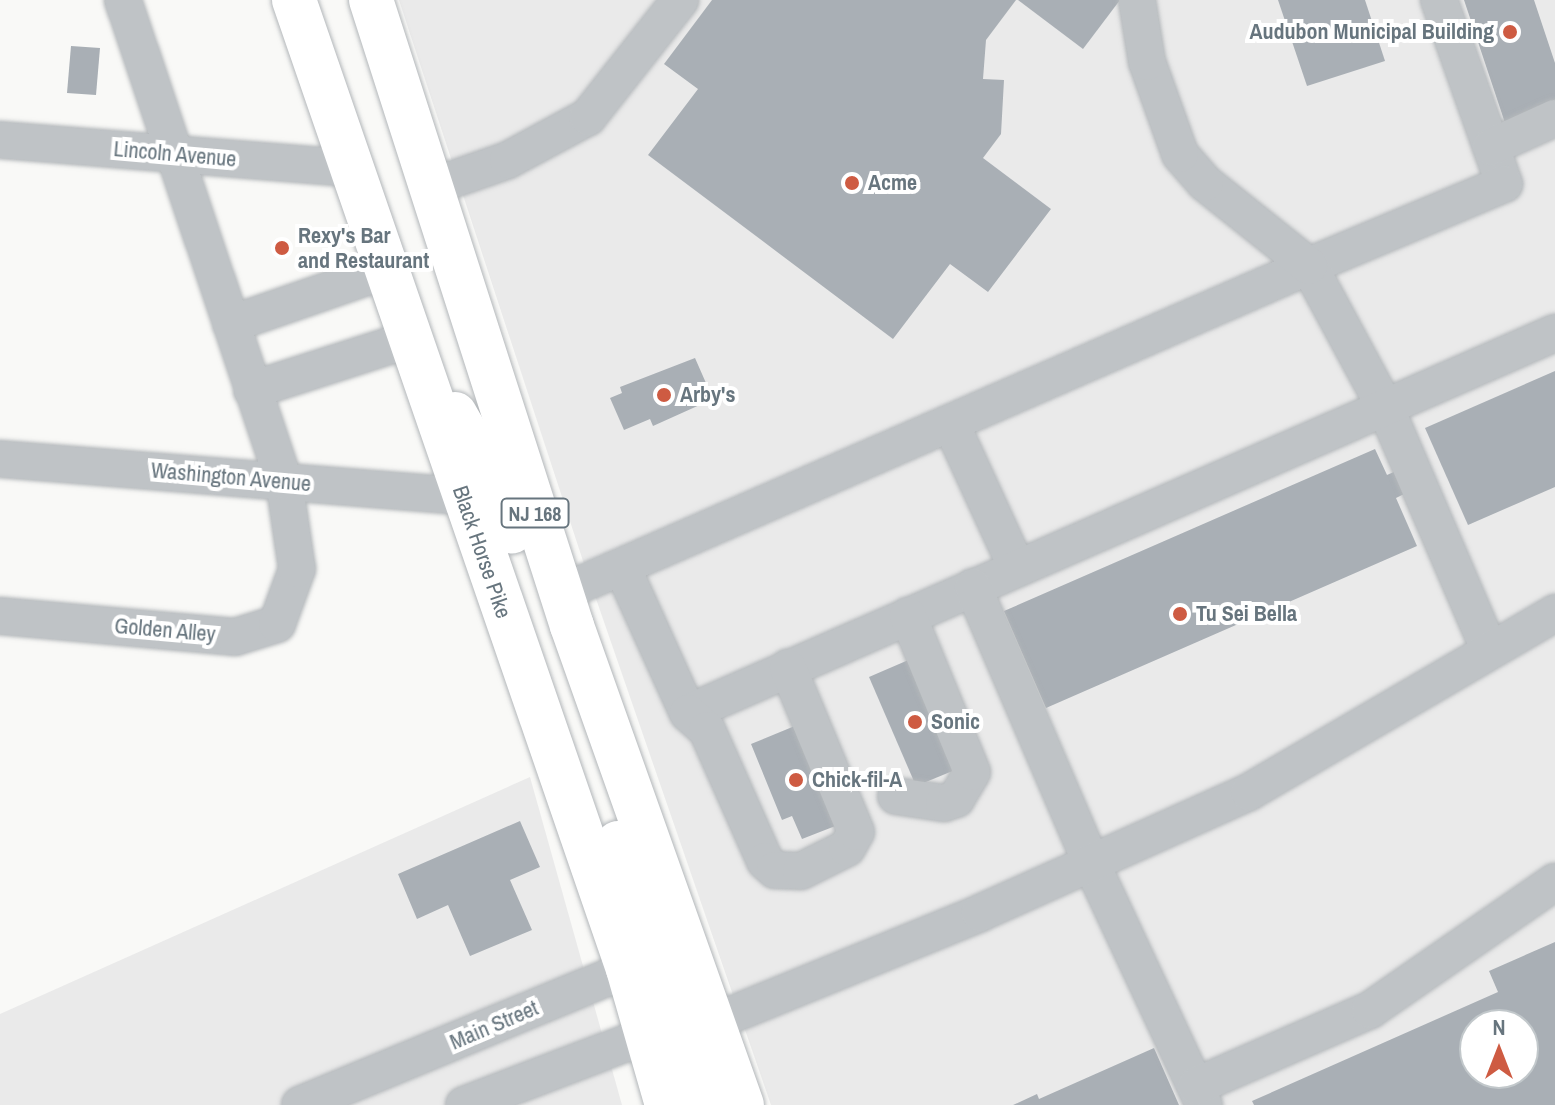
<!DOCTYPE html>
<style>
body{margin:0}
#map{position:relative;width:1555px;height:1105px;overflow:hidden;background:#f9f9f7;font-family:"Archivo Narrow",sans-serif}
div>[style]{position:absolute}
[style*='--x']{left:calc(var(--x)*1px);top:calc(var(--y)*1px);width:calc(var(--w)*1px);rotate:calc(var(--a)*1deg)}
.built>*{inset:0;background:#eaeaea}
.building>*{inset:0;background:#a9afb5}
.roads{filter:drop-shadow(0 0 2px #b3b7ba) drop-shadow(0 0 2px #b3b7ba)}
.minor>*{height:36px;margin:-18px;padding:0 18px;transform-origin:18px;border-radius:18px;background:#bfc3c6}
.major>*{height:44px;margin:-22px;padding:0 22px;transform-origin:22px;border-radius:22px;background:#fff}
.dots>*{width:22px;height:22px;translate:-50% -50%;box-sizing:border-box;border:4px solid #fff;border-radius:50%}
span{translate:-50% -50%;white-space:nowrap;text-align:center;line-height:1.15;-webkit-text-stroke:8px #fff;paint-order:stroke}
.shield-label span{padding:2px 6px;background:#fff;border:2px solid;border-radius:6px;-webkit-text-stroke-width:0}
.shield-label{font-size:20px;color:#67757e;font-weight:700}
.poi-label{font-size:22px;color:#67757e;font-weight:700}
.right{translate:-100% -50%;text-align:right}
.left{translate:0 -50%;text-align:left}
.street-label{font-size:22px;color:#67757e}
.north{position:absolute;left:1459px;top:1009px;width:80px;height:80px;box-sizing:border-box;background:#fff;border:2px solid #c2c8cb;border-radius:50%;rotate:0deg;font-size:22px;font-weight:700;line-height:32px;text-align:center;color:#67757e}
.north::after{content:'';display:block;margin:auto;width:28px;height:36px;background:#ce5b42;clip-path:polygon(50% 0,100% 100%,50% 72%,0 100%)}
</style>
<div id="map">
<div class="built">
<i style="clip-path:polygon(evenodd,399px 0,1555px 0,1555px 1105px,771px 1105px,584px 564px,399px 0,1475px 1025px,1523px 1025px,1523px 1073px,1475px 1073px,1475px 1025px)"></i>
<i style="clip-path:polygon(530px 777px,622px 1105px,0 1105px,0 1014px)"></i>
</div>
<div class="building">
<i style="clip-path:polygon(712px 0,1016px 0,986px 40px,983px 79px,1004px 80px,1001px 134px,983px 158px,1051px 209px,988px 292px,950px 264px,893px 339px,648px 155px,698px 89px,664px 64px)"></i>
<i style="clip-path:polygon(1018px 0,1120px 0,1083px 49px)"></i>
<i style="clip-path:polygon(1278px 0,1365px 0,1385px 61px,1307px 86px)"></i>
<i style="clip-path:polygon(1464px 0,1534px 0,1555px 63px,1555px 107px,1505px 123px)"></i>
<i style="clip-path:polygon(71px 46px,100px 48px,96px 95px,67px 93px)"></i>
<i style="clip-path:polygon(695px 358px,713px 399px,653px 426px,650px 419px,624px 430px,610px 398px,622px 393px,620px 387px)"></i>
<i style="clip-path:polygon(1555px 371px,1555px 487px,1468px 525px,1425px 428px)"></i>
<i style="clip-path:polygon(1375px 449px,1387px 475px,1396px 471px,1406px 493px,1396px 498px,1417px 546px,1046px 708px,1004px 611px)"></i>
<i style="clip-path:polygon(913px 658px,960px 768px,916px 786px,869px 677px)"></i>
<i style="clip-path:polygon(802px 723px,843px 823px,802px 839px,792px 816px,782px 820px,751px 744px)"></i>
<i style="clip-path:polygon(520px 821px,540px 867px,510px 880px,532px 930px,470px 956px,448px 905px,417px 919px,398px 874px)"></i>
<i style="clip-path:polygon(evenodd,1555px 942px,1555px 1105px,1254px 1105px,1252px 1101px,1498px 992px,1489px 971px,1555px 942px,1475px 1025px,1523px 1025px,1523px 1073px,1475px 1073px,1475px 1025px)"></i>
<i style="clip-path:polygon(1154px 1048px,1179px 1105px,1013px 1105px,1037px 1094px,1039px 1099px)"></i>
</div>
<div class="roads">
<div class="minor">
<i style="--x:1439;--y:0;--w:195;--a:70.5"></i>
<i style="--x:1504;--y:184;--w:212;--a:157.2"></i>
<i style="--x:1309;--y:266;--w:162;--a:61.7"></i>
<i style="--x:1386;--y:409;--w:261;--a:66.8"></i>
<i style="--x:0;--y:140;--w:350;--a:4.6"></i>
<i style="--x:1491;--y:147;--w:70;--a:-24.4"></i>
<i style="--x:431;--y:187;--w:82;--a:-19.3"></i>
<i style="--x:508;--y:160;--w:91;--a:-28.3"></i>
<i style="--x:588;--y:117;--w:149;--a:-51.8"></i>
<i style="--x:231;--y:324;--w:165;--a:-19.1"></i>
<i style="--x:252;--y:390;--w:167;--a:-17.8"></i>
<i style="--x:951;--y:424;--w:158;--a:65.4"></i>
<i style="--x:0;--y:459;--w:462;--a:4.6"></i>
<i style="--x:622;--y:567;--w:160;--a:65.7"></i>
<i style="--x:688;--y:713;--w:947;--a:-23.67"></i>
<i style="--x:973;--y:587;--w:302;--a:66.8"></i>
<i style="--x:1092;--y:865;--w:265;--a:65"></i>
<i style="--x:561;--y:593;--w:816;--a:-23.61"></i>
<i style="--x:1309;--y:266;--w:133;--a:-141.4"></i>
<i style="--x:1205;--y:183;--w:38;--a:-131"></i>
<i style="--x:1180;--y:154;--w:98;--a:-109.7"></i>
<i style="--x:1147;--y:62;--w:63;--a:-99.2"></i>
<i style="--x:0;--y:616;--w:236;--a:5.1"></i>
<i style="--x:235;--y:637;--w:44;--a:-17.2"></i>
<i style="--x:277;--y:624;--w:59;--a:-70"></i>
<i style="--x:297;--y:569;--w:89;--a:-98.4"></i>
<i style="--x:284;--y:481;--w:507;--a:-108.51"></i>
<i style="--x:688;--y:713;--w:25;--a:42"></i>
<i style="--x:707;--y:730;--w:143;--a:66.1"></i>
<i style="--x:765;--y:861;--w:13;--a:42"></i>
<i style="--x:775;--y:870;--w:26;--a:2"></i>
<i style="--x:801;--y:871;--w:51;--a:-26.6"></i>
<i style="--x:847;--y:848;--w:18;--a:-61"></i>
<i style="--x:856;--y:832;--w:178;--a:-112.5"></i>
<i style="--x:896;--y:796;--w:49;--a:8.3"></i>
<i style="--x:944;--y:803;--w:13;--a:-18"></i>
<i style="--x:956;--y:799;--w:31;--a:-59"></i>
<i style="--x:972;--y:772;--w:169;--a:-112.3"></i>
<i style="--x:689;--y:1032;--w:314;--a:-22.2"></i>
<i style="--x:980;--y:913;--w:295;--a:-24.2"></i>
<i style="--x:1249;--y:792;--w:355;--a:-30.3"></i>
<i style="--x:1196;--y:1086;--w:190;--a:-23.6"></i>
<i style="--x:1370;--y:1010;--w:225;--a:-34.7"></i>
<i style="--x:300;--y:1105;--w:381;--a:-22.5"></i>
<i style="--x:464;--y:1105;--w:196;--a:-20.9"></i>
</div>
<div class="major">
<i style="--x:294;--y:0;--w:1025;--a:70.98"></i>
<i style="--x:628;--y:969;--w:141;--a:74"></i>
<i style="--x:371;--y:0;--w:657;--a:72.2"></i>
<i style="--x:572;--y:626;--w:508;--a:70.46"></i>
<i style="--x:455;--y:414;--w:85;--a:60.4"></i>
<i style="--x:497;--y:488;--w:46;--a:71.2"></i>
<i style="--x:618;--y:843;--w:121;--a:70.7"></i>
<i style="--x:658;--y:957;--w:41;--a:64.1"></i>
<i style="--x:676;--y:994;--w:25;--a:37"></i>
<i style="--x:648;--y:987;--w:58;--a:55.5"></i>
<i style="--x:681;--y:1035;--w:74;--a:71.1"></i>
</div>
</div>
<div class="dots">
<i style="left:1510px;top:32px;background:#ce5b42"></i>
<i style="left:852px;top:183px;background:#ce5b42"></i>
<i style="left:282px;top:248px;background:#ce5b42"></i>
<i style="left:664px;top:395px;background:#ce5b42"></i>
<i style="left:1180px;top:614px;background:#ce5b42"></i>
<i style="left:915px;top:722px;background:#ce5b42"></i>
<i style="left:796px;top:780px;background:#ce5b42"></i>
</div>
<div class="shield-label">
<span style="left:535px;top:513px">NJ 168</span>
</div>
<div class="poi-label">
<span class="right" style="left:1494px;top:32px">Audubon Municipal Building</span>
<span class="left" style="left:868px;top:183px">Acme</span>
<span class="left" style="left:298px;top:248px">Rexy's Bar<br>and Restaurant</span>
<span class="left" style="left:680px;top:395px">Arby's</span>
<span class="left" style="left:1196px;top:614px">Tu Sei Bella</span>
<span class="left" style="left:931px;top:722px">Sonic</span>
<span class="left" style="left:812px;top:780px">Chick-fil-A</span>
</div>
<div class="street-label">
<span style="left:175px;top:154px;rotate:5deg">Lincoln Avenue</span>
<span style="left:231px;top:477px;rotate:5deg">Washington Avenue</span>
<span style="left:482px;top:552px;rotate:71deg">Black Horse Pike</span>
<span style="left:165px;top:630px;rotate:5deg">Golden Alley</span>
<span style="left:494px;top:1025px;rotate:-23deg">Main Street</span>
</div>
<div class="north">N</div>
</div>
